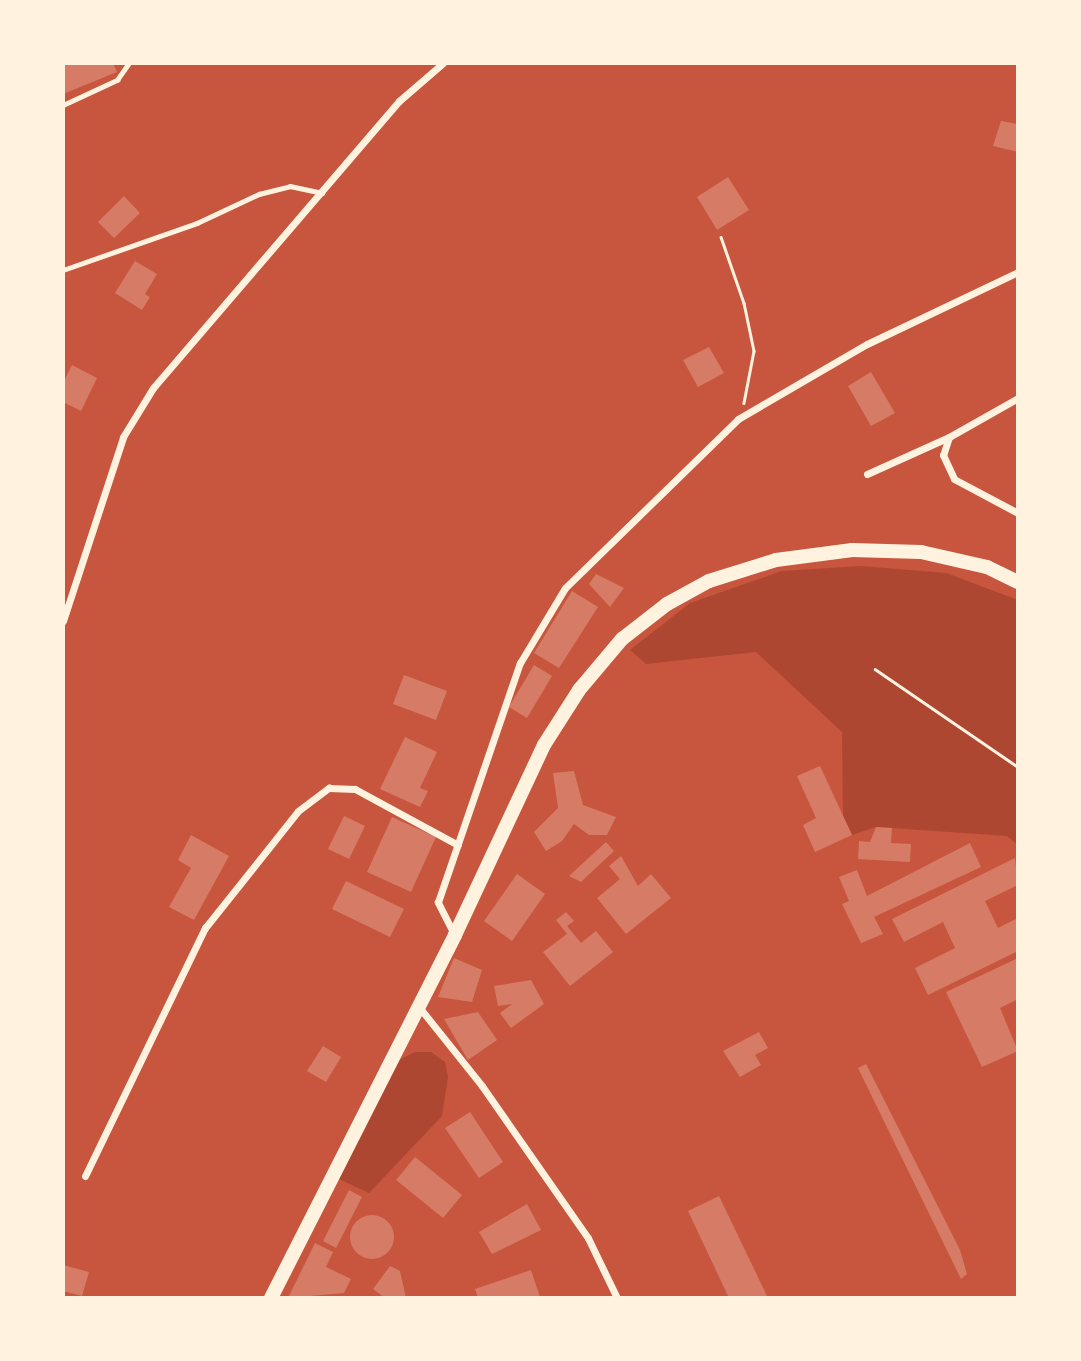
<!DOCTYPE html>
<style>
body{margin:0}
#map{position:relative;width:1081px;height:1361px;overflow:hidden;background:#c8553d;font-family:"Source Serif 4",serif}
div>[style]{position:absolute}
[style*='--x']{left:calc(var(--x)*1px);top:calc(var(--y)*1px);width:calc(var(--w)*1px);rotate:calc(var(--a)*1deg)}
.green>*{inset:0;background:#ae4732}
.building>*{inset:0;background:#d67c66}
.round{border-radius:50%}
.path>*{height:2.5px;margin:-1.25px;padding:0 1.25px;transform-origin:1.25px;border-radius:1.25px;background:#fff3e0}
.service>*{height:4.5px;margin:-2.25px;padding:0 2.25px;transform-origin:2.25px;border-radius:2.25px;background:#fff3e0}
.minor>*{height:7px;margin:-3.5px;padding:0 3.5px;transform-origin:3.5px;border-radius:3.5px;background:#fff3e0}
.secondary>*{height:14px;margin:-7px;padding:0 7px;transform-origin:7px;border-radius:7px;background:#fff3e0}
span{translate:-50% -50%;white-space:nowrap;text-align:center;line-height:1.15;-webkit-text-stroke:5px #fff3e0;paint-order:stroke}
.frame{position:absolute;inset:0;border:65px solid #fff3e0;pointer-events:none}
</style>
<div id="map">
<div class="green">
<i style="clip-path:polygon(861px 566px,946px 573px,1018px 600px,1018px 845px,1007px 836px,876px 827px,852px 835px,843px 816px,842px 732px,756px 652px,646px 664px,630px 650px,690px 603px,782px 571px)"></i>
<i style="clip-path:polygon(415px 1052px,431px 1052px,445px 1062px,448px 1077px,442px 1116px,369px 1193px,339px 1179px,399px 1060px)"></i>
</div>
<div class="building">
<i style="clip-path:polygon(69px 63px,113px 63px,117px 72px,63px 94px,63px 66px)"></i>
<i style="clip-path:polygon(1001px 121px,1018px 124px,1018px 152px,993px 146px)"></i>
<i style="clip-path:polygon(728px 177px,749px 210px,717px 230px,697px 197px)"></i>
<i style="clip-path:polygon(124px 196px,140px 213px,114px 238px,98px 222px)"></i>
<i style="clip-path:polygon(135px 261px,157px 274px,145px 294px,150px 297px,142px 310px,115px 293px)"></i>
<i style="clip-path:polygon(709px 347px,724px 373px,698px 387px,683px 360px)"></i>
<i style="clip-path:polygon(72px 365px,97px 378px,81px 411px,63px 402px,63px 383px)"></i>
<i style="clip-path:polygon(871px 372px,895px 413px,871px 426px,848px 386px)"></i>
<i style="clip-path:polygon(596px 574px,624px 588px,610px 607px,589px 584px)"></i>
<i style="clip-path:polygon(572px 591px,598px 607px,559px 668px,534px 653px)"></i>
<i style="clip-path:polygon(534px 665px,552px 676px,527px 718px,509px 707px)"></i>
<i style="clip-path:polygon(404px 675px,447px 691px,436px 720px,393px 704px)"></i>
<i style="clip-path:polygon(405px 737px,437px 752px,420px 788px,428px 791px,420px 807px,380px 789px)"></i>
<i style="clip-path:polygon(820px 766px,852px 835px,815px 852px,803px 825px,816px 818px,797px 776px)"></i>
<i style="clip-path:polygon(574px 771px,583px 805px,616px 817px,607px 835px,589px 835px,574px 824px,562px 841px,546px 851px,534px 832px,558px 808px,553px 773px)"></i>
<i style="clip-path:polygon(344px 816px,365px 826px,349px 859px,328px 849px)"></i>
<i style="clip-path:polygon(392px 817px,436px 837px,411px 892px,367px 872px)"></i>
<i style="clip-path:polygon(876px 827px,892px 828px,891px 843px,911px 844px,910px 862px,858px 859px,859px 841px,870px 842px)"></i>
<i style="clip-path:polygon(191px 835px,229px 856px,194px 920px,169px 907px,191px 868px,178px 860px)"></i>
<i style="clip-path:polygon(606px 842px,614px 851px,581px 882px,569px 876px)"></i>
<i style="clip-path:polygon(970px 843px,981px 867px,874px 917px,883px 934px,861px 943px,842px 904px,849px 901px,839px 877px,857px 870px,867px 896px)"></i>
<i style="clip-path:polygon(621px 856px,638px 886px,651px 874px,671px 898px,626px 934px,597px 898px,620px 879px,609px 866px)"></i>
<i style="clip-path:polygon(1015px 858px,1018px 885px,985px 901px,998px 928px,1018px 918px,1018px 951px,928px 995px,915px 968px,955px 948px,943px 922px,904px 942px,892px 919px)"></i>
<i style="clip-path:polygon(517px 874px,545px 894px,512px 941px,484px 921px)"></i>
<i style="clip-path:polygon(346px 881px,404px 909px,390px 937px,332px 909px)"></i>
<i style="clip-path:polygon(566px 912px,574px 921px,567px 926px,581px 943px,596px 931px,613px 952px,570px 986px,543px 952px,567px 934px,556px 920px)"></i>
<i style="clip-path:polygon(454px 958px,482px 970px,472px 1002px,438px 997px)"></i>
<i style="clip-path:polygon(1018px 958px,1018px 999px,1000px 1008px,1018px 1051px,982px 1067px,946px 992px)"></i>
<i style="clip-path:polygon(531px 980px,544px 1004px,511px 1028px,500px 1013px,512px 1004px,498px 1006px,494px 986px)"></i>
<i style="clip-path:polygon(478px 1012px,497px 1040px,468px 1060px,444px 1019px)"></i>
<i style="clip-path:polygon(759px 1032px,768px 1048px,755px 1055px,761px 1065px,740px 1077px,723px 1051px)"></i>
<i style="clip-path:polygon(323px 1046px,341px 1057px,326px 1082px,307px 1071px)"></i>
<i style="clip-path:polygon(866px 1064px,960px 1250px,967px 1274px,961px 1279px,858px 1068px)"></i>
<i style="clip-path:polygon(470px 1112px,503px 1162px,479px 1178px,445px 1128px)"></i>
<i style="clip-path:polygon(415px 1157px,462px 1195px,443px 1218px,396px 1180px)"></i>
<i style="clip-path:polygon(349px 1190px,362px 1197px,336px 1248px,323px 1241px)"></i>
<i style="clip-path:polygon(719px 1196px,768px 1298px,729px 1298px,688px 1211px)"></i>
<i style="clip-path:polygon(527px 1204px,541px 1230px,492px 1254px,479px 1232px)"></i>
<i class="round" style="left:350px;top:1215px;width:44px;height:44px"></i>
<i style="clip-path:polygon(315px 1243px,333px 1252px,326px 1267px,351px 1279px,344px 1293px,288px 1298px)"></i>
<i style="clip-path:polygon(63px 1265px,89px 1272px,82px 1296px,63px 1291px)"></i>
<i style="clip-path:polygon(390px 1266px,400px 1271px,406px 1298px,385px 1298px,373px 1289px)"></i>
<i style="clip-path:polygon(531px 1270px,540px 1297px,478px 1298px,475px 1289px)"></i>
</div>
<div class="path">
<i style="--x:721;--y:237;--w:70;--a:70.8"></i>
<i style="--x:744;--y:303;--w:49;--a:78.2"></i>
<i style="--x:754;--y:351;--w:53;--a:100.9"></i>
<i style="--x:875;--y:669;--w:173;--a:34.4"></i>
</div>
<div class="service">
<i style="--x:63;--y:105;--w:60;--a:-24.8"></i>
<i style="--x:117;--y:80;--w:21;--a:-55"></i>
<i style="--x:63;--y:270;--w:142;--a:-19.3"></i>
<i style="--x:197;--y:223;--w:68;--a:-25.1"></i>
<i style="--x:259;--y:194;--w:32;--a:-14"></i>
<i style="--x:290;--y:186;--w:33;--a:12"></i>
</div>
<div class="minor">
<i style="--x:1018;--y:398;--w:79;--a:150.5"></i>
<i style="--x:949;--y:437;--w:19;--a:108"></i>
<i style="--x:943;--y:455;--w:26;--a:65"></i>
<i style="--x:954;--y:479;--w:72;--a:28"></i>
<i style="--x:867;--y:474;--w:90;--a:-24.3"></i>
<i style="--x:63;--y:621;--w:194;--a:-71.9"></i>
<i style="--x:123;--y:437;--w:57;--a:-58.5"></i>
<i style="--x:153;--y:388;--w:378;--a:-49.4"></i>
<i style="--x:399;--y:101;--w:58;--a:-40.8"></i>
<i style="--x:454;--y:934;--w:36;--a:-117"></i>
<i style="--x:438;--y:902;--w:253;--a:-71.1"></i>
<i style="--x:520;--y:663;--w:87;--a:-59"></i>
<i style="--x:565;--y:588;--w:242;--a:-44.3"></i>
<i style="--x:738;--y:419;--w:149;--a:-30.2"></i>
<i style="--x:867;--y:344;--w:167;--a:-25.5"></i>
<i style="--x:419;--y:1007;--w:101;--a:51.4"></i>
<i style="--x:482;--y:1086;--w:185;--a:55.1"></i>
<i style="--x:588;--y:1238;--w:67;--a:64.2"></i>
<i style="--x:85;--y:1176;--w:276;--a:-64.2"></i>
<i style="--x:205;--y:928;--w:149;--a:-51.5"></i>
<i style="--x:298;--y:811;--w:39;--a:-37"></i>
<i style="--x:329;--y:788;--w:26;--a:2"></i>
<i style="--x:355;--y:789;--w:117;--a:28.5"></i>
</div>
<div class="secondary">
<i style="--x:271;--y:1298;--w:407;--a:-63.1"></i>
<i style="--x:455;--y:935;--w:210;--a:-64.9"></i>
<i style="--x:544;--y:745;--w:65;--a:-57.5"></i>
<i style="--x:579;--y:690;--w:67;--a:-49.9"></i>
<i style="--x:622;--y:639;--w:57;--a:-37.9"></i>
<i style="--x:667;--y:604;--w:48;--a:-28.7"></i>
<i style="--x:709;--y:581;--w:70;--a:-17.4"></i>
<i style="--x:776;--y:560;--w:77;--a:-7.5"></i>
<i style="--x:852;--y:550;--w:69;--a:1.7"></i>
<i style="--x:921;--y:552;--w:68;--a:12.8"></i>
<i style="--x:987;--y:567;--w:34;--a:26"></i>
</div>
<div class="frame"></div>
</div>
